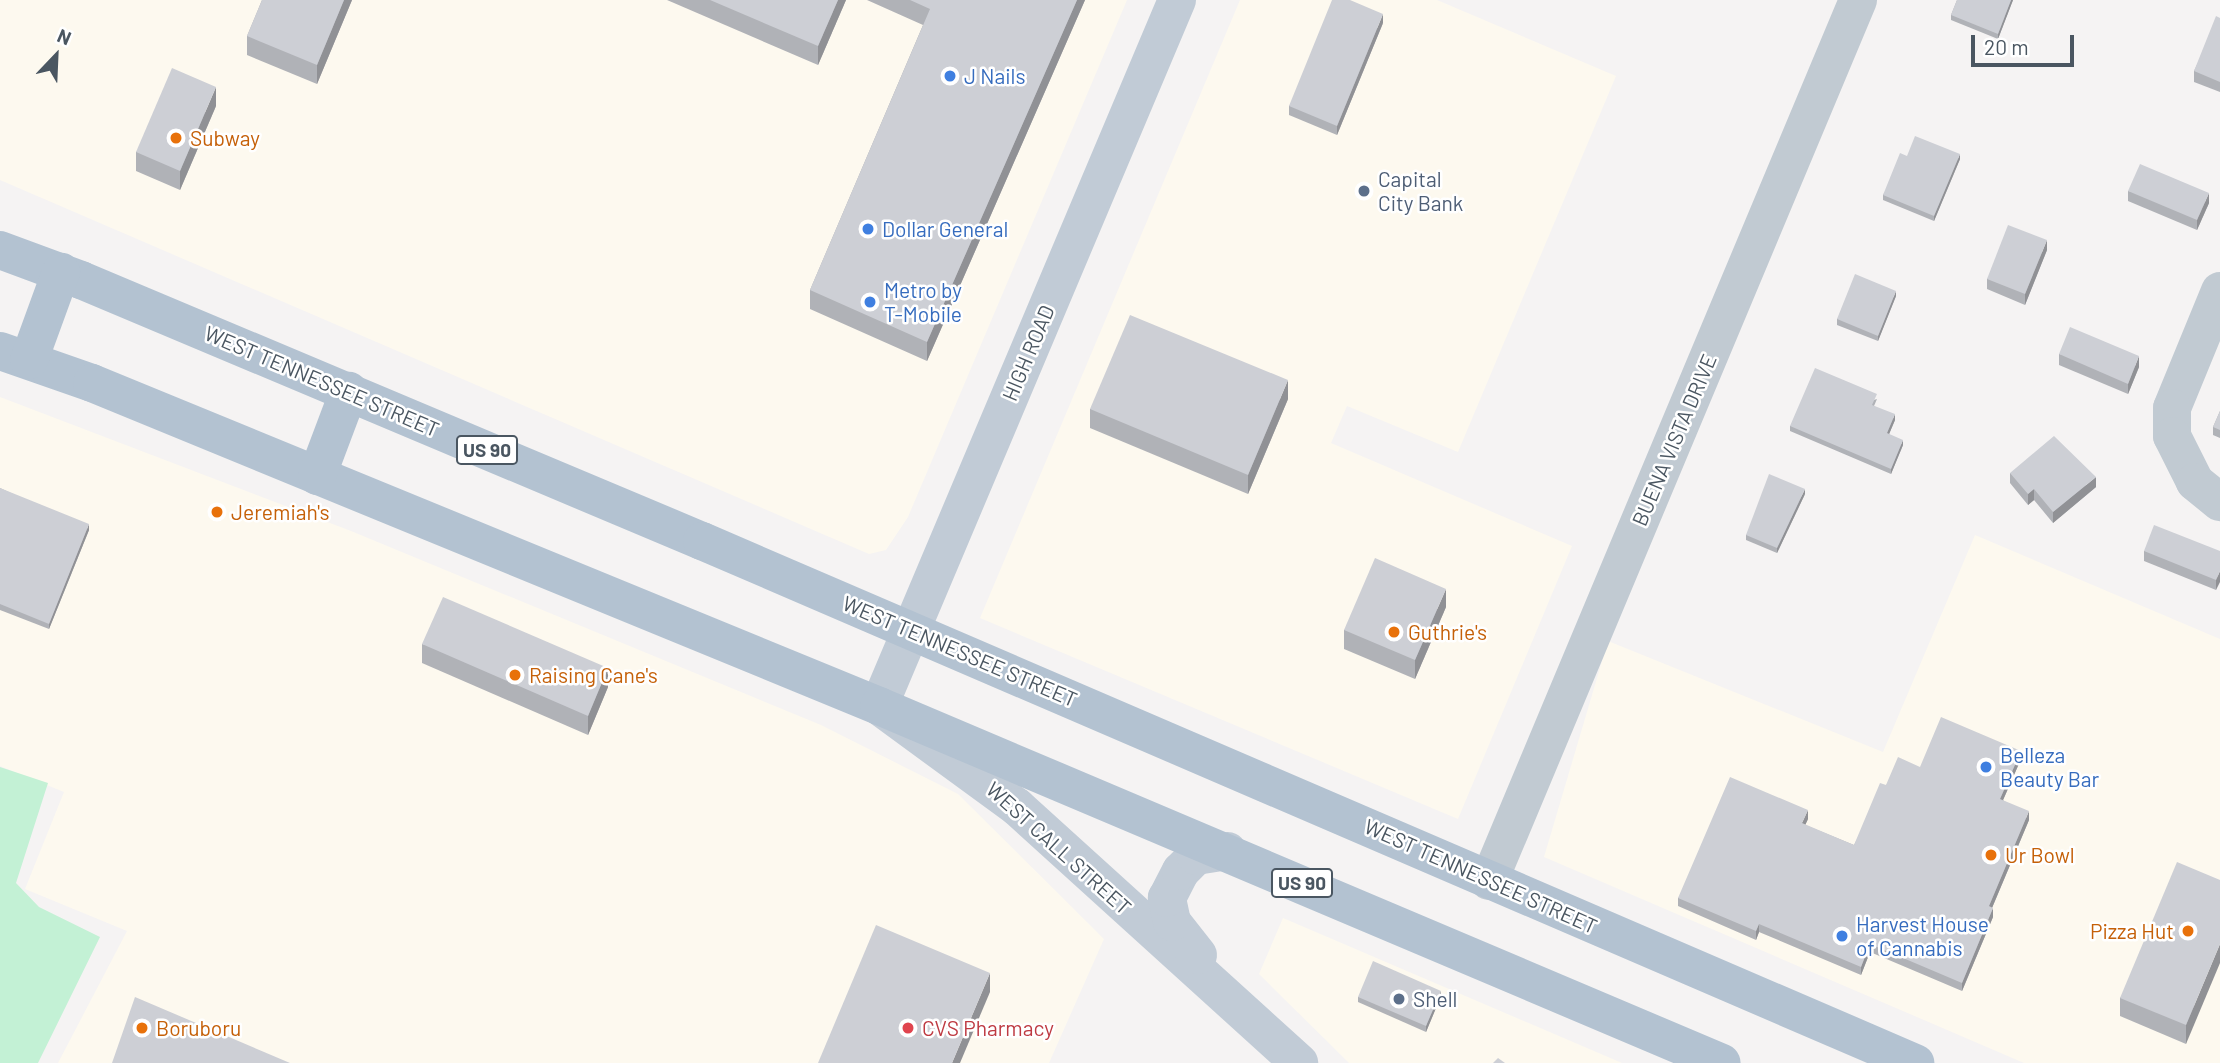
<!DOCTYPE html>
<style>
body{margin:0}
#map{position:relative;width:2220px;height:1063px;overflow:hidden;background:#f5f3f3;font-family:Barlow,sans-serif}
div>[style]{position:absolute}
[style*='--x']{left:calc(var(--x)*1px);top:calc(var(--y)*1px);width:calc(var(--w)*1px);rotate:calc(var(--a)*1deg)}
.commercial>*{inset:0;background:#fdf9ef}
.green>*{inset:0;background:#c3f1d5}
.street>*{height:38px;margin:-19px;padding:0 19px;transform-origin:19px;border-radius:19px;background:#c1cad2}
.secondary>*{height:38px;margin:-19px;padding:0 19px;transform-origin:19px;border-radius:19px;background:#c1cbd6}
.primary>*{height:38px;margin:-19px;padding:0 19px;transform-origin:19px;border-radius:19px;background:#b3c2d1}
.wall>*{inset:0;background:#b0b2b7}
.shaded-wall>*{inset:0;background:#909195}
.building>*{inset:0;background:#cdcfd5}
.dots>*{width:19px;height:19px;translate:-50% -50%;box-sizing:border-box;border:4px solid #fff;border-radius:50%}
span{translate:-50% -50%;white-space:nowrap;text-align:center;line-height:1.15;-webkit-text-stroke:5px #fff;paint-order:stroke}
.shield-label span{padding:2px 5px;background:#fff;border:2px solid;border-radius:5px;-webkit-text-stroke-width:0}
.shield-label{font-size:19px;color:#4a5661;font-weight:700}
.shop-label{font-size:21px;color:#366cbe}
.left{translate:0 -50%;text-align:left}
.food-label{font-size:21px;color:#c56008}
.right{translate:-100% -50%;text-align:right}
.service-label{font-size:21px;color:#4e5e75}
.street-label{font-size:21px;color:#4a5661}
.health-label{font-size:21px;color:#be3a42}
.north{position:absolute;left:21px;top:21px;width:70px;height:70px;-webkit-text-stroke:5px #fff;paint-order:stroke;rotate:23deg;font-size:19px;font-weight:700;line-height:28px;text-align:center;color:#4a5661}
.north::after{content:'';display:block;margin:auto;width:24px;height:32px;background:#4a5661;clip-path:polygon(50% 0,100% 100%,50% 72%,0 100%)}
.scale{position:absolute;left:1971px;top:35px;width:103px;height:32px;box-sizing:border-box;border:4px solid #4a5661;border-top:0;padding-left:9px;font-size:21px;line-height:24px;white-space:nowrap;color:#4a5661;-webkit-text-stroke:5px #fff;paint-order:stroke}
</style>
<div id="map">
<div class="commercial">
<i style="clip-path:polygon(0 0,1127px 0,908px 517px,886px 550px,869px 554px,0 180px)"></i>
<i style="clip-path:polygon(1240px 0,1437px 0,1616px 76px,1458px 452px,1347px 406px,1331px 443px,1572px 546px,1458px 819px,980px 618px)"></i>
<i style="clip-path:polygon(0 397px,351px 531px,821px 725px,958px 794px,1104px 939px,1049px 1063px,58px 1063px,127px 931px,25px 889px,64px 792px,0 766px)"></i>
<i style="clip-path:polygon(1975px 535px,2220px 639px,2220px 1063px,2024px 1063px,1544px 857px,1608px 641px,1883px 752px)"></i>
<i style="clip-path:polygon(1283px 918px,1622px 1063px,1349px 1063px,1259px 974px)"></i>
</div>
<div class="green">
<i style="clip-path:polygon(0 767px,48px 783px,16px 883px,39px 907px,100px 937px,38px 1063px,0 1063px)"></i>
</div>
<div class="street">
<i style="--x:2220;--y:291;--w:126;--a:112.3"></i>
<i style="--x:2172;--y:408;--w:28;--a:90"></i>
<i style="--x:2172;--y:436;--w:51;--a:63.4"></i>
<i style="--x:2195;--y:482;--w:32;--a:39"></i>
<i style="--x:1489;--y:881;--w:955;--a:-67.27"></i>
</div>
<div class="secondary">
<i style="--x:1177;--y:0;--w:766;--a:112.88"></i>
<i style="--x:879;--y:706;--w:171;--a:36.2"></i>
<i style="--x:1017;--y:807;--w:381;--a:42.2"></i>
<i style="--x:1198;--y:955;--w:42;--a:-128.2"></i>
<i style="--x:1172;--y:922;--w:25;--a:-102"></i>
<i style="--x:1167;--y:898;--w:30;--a:-63"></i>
<i style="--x:1181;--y:871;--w:21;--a:-45"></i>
<i style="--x:1196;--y:856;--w:32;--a:-9"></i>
</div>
<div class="primary">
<i style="--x:0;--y:250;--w:86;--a:20.3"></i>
<i style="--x:81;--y:280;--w:674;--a:22.8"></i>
<i style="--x:702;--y:541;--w:1321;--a:23.28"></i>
<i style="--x:0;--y:351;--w:97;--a:19.2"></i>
<i style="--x:92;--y:383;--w:851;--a:22.31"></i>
<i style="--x:879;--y:706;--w:915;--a:22.95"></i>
<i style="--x:29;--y:360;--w:94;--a:-70"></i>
<i style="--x:317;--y:476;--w:91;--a:-69.4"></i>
</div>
<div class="wall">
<i style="clip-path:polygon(262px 0,352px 0,317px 84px,247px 55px,247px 36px)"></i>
<i style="clip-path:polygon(667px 0,846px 0,818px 65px)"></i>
<i style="clip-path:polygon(867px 0,1085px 0,927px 361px,810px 309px,810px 290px,923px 25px)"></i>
<i style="clip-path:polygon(1957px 0,2013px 0,1998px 39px,1951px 20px,1951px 15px)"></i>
<i style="clip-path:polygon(2220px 18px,2220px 92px,2194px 82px,2194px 71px)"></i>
<i style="clip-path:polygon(1383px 23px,1337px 135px,1289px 115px,1289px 106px)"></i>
<i style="clip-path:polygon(216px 106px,180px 190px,136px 171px,136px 152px)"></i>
<i style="clip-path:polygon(1907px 156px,1960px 159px,1934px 221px,1883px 200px,1883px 195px)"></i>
<i style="clip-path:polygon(2128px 191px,2209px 203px,2197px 230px,2128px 201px)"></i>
<i style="clip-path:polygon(2047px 250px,2025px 305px,1987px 289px,1987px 279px)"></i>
<i style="clip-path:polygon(1896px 296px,1878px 341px,1837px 325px,1837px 319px)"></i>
<i style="clip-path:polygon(2059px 354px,2139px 367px,2128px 394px,2059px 365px)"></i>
<i style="clip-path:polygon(1288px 399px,1248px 494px,1090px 428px,1090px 409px)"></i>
<i style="clip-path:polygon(1877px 399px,1874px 406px,1895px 420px,1889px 434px,1903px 445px,1891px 474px,1790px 431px,1790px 426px)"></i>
<i style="clip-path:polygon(2220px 411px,2220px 438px,2213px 435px,2213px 427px)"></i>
<i style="clip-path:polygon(2010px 473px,2096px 487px,2053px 523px,2034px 500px,2028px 505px,2010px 483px)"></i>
<i style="clip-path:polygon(0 488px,89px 530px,49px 629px,0 610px)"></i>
<i style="clip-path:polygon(1805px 494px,1777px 553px,1746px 540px,1746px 535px)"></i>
<i style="clip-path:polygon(2144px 551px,2220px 551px,2216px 590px,2144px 561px)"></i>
<i style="clip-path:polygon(1446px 607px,1415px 679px,1344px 649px,1344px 630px)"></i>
<i style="clip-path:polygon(422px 644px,608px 687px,588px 735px,422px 663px)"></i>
<i style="clip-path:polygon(2021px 759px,2003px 800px,2029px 820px,1992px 908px,1993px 917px,1962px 991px,1870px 952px,1861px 975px,1759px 932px,1756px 940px,1678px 906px,1678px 898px,1808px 819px,1805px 825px,1854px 845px,1886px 785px,1920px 767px)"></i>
<i style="clip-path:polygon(2220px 880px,2186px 1044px,2120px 1016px,2120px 998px)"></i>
<i style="clip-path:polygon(1441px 996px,1426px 1032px,1358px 1002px,1358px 997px)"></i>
</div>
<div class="shaded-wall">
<i style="clip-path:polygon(344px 0,352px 0,317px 84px,317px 65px)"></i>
<i style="clip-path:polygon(838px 0,846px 0,818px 65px,818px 46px)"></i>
<i style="clip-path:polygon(1077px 0,1085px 0,927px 361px,927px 342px)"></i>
<i style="clip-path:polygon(2011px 0,2013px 0,1998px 39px,1998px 34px)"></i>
<i style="clip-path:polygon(1383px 14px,1383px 23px,1337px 135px,1337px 126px)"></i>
<i style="clip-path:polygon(216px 87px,216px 106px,180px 190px,180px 171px)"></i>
<i style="clip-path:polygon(1960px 154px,1960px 159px,1934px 221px,1934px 216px)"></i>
<i style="clip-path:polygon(2209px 193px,2209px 203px,2197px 230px,2197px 220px)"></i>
<i style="clip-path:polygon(2047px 240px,2047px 250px,2025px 305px,2025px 294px)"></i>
<i style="clip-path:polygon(1896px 291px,1896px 296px,1878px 341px,1878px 336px)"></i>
<i style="clip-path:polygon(2139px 356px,2139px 367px,2128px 394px,2128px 384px)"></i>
<i style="clip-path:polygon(1288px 380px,1288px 399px,1248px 494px,1248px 475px)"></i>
<i style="clip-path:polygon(1895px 414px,1895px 420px,1887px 439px,1887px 433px)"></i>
<i style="clip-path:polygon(1903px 440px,1903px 445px,1891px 474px,1891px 469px)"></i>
<i style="clip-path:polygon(2096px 477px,2096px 487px,2053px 523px,2053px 512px)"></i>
<i style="clip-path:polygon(1805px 489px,1805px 494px,1777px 553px,1777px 548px)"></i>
<i style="clip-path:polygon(2034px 489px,2034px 500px,2028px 505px,2028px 494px)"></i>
<i style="clip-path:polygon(89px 524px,89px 530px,49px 629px,49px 624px)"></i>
<i style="clip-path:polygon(2220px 571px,2220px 582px,2216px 590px,2216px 580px)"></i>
<i style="clip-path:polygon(1446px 589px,1446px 607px,1415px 679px,1415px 660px)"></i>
<i style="clip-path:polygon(608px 668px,608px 687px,588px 735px,588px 716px)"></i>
<i style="clip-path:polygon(2021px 751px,2021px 759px,2000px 807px,2000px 799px)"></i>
<i style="clip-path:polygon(1808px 810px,1808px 819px,1802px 832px,1802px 823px)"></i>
<i style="clip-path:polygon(2029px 811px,2029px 820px,1989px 915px,1989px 906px)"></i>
<i style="clip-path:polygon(1993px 908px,1993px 917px,1962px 991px,1962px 983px)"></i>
<i style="clip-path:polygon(1759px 924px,1759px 932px,1756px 940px,1756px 931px)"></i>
<i style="clip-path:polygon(1870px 944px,1870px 952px,1861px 975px,1861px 967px)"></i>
<i style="clip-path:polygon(2220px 944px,2220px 963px,2186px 1044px,2186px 1025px)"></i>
<i style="clip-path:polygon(990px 973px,990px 992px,960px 1063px,952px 1063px)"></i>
<i style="clip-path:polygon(1441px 991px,1441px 996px,1426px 1032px,1426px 1026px)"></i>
</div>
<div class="building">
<i style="clip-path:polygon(262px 0,344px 0,317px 65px,247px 36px)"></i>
<i style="clip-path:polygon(710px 0,838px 0,818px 46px)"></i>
<i style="clip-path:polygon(910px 0,1077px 0,927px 342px,810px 290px,930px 9px)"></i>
<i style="clip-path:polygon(1332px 0,1350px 0,1383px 14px,1337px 126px,1289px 106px)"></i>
<i style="clip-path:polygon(1957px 0,2011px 0,1998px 34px,1951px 15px)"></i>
<i style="clip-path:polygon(2216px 16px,2220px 18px,2220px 82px,2194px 71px)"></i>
<i style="clip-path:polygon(172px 68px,216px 87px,180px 171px,136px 152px)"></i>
<i style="clip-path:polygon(1915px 136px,1960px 154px,1934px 216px,1883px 195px,1900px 153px,1907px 156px)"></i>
<i style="clip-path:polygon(2140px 164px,2209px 193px,2197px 220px,2128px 191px)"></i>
<i style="clip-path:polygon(2008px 225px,2047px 240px,2025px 294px,1987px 279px)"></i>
<i style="clip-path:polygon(1855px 274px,1896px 291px,1878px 336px,1837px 319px)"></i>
<i style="clip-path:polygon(1130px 315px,1288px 380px,1248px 475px,1090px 409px)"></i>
<i style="clip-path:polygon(2070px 327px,2139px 356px,2128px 384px,2059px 354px)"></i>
<i style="clip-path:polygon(1815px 368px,1877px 394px,1872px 405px,1895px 414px,1887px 433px,1903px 440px,1891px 469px,1790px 426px)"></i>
<i style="clip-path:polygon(2220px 411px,2220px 430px,2213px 427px)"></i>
<i style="clip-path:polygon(2054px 436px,2096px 477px,2053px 512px,2034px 489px,2028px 494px,2010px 473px)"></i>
<i style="clip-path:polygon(1769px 474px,1805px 489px,1777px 548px,1746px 535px)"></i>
<i style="clip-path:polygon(0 488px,89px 524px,49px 624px,0 604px)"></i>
<i style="clip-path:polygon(2154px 525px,2220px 551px,2220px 571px,2216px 580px,2144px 551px)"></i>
<i style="clip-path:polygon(1375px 558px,1446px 589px,1415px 660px,1344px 630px)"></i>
<i style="clip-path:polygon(443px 597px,608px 668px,588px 716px,422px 644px)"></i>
<i style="clip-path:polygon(1941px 717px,2021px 751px,2000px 799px,2029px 811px,1989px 906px,1993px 908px,1962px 983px,1870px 944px,1861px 967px,1759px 924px,1756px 931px,1678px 898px,1730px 777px,1808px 810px,1802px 823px,1854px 845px,1880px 783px,1886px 785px,1898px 757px,1920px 767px)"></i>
<i style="clip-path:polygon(2177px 862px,2220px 880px,2220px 944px,2186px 1025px,2120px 998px)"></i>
<i style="clip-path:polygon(876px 925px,990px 973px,952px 1063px,818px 1063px)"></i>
<i style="clip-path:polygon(1373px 961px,1441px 991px,1426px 1026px,1358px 997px)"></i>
<i style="clip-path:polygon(135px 997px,290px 1063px,112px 1063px)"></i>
<i style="clip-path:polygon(1498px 1058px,1505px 1063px,1493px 1063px)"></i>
</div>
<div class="dots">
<i style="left:950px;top:76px;background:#3f7fe0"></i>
<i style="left:176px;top:138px;background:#e8710a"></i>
<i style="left:1364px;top:191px;background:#5c6f8a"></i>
<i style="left:868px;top:229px;background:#3f7fe0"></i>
<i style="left:870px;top:302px;background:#3f7fe0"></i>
<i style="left:217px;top:512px;background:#e8710a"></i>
<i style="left:1394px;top:632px;background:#e8710a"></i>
<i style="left:515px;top:675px;background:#e8710a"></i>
<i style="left:1986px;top:767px;background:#3f7fe0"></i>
<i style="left:1991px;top:855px;background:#e8710a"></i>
<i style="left:2188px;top:931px;background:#e8710a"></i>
<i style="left:1842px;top:936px;background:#3f7fe0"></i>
<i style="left:1399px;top:999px;background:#5c6f8a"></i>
<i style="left:142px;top:1028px;background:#e8710a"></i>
<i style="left:908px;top:1028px;background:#e0444e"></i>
</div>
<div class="shield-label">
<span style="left:487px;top:450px">US 90</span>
<span style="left:1302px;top:883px">US 90</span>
</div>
<div class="shop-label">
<span class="left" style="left:964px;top:76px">J Nails</span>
<span class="left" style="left:882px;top:229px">Dollar General</span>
<span class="left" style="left:884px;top:302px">Metro by<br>T-Mobile</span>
<span class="left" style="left:2000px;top:767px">Belleza<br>Beauty Bar</span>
<span class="left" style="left:1856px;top:936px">Harvest House<br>of Cannabis</span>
</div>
<div class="food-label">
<span class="left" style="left:190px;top:138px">Subway</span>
<span class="left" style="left:231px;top:512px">Jeremiah's</span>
<span class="left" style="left:1408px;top:632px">Guthrie's</span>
<span class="left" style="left:529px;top:675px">Raising Cane's</span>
<span class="left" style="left:2005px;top:855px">Ur Bowl</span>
<span class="right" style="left:2174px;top:931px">Pizza Hut</span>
<span class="left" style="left:156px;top:1028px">Boruboru</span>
</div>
<div class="service-label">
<span class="left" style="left:1378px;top:191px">Capital<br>City Bank</span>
<span class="left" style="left:1413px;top:999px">Shell</span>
</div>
<div class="street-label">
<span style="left:1028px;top:353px;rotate:-67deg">HIGH ROAD</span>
<span style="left:322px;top:381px;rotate:23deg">WEST TENNESSEE STREET</span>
<span style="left:1674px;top:440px;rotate:-67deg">BUENA VISTA DRIVE</span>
<span style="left:960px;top:651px;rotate:23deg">WEST TENNESSEE STREET</span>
<span style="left:1059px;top:848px;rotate:42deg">WEST CALL STREET</span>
<span style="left:1481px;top:876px;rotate:24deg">WEST TENNESSEE STREET</span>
</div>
<div class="health-label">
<span class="left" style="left:922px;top:1028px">CVS Pharmacy</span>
</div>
<div class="north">N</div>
<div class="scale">20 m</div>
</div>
